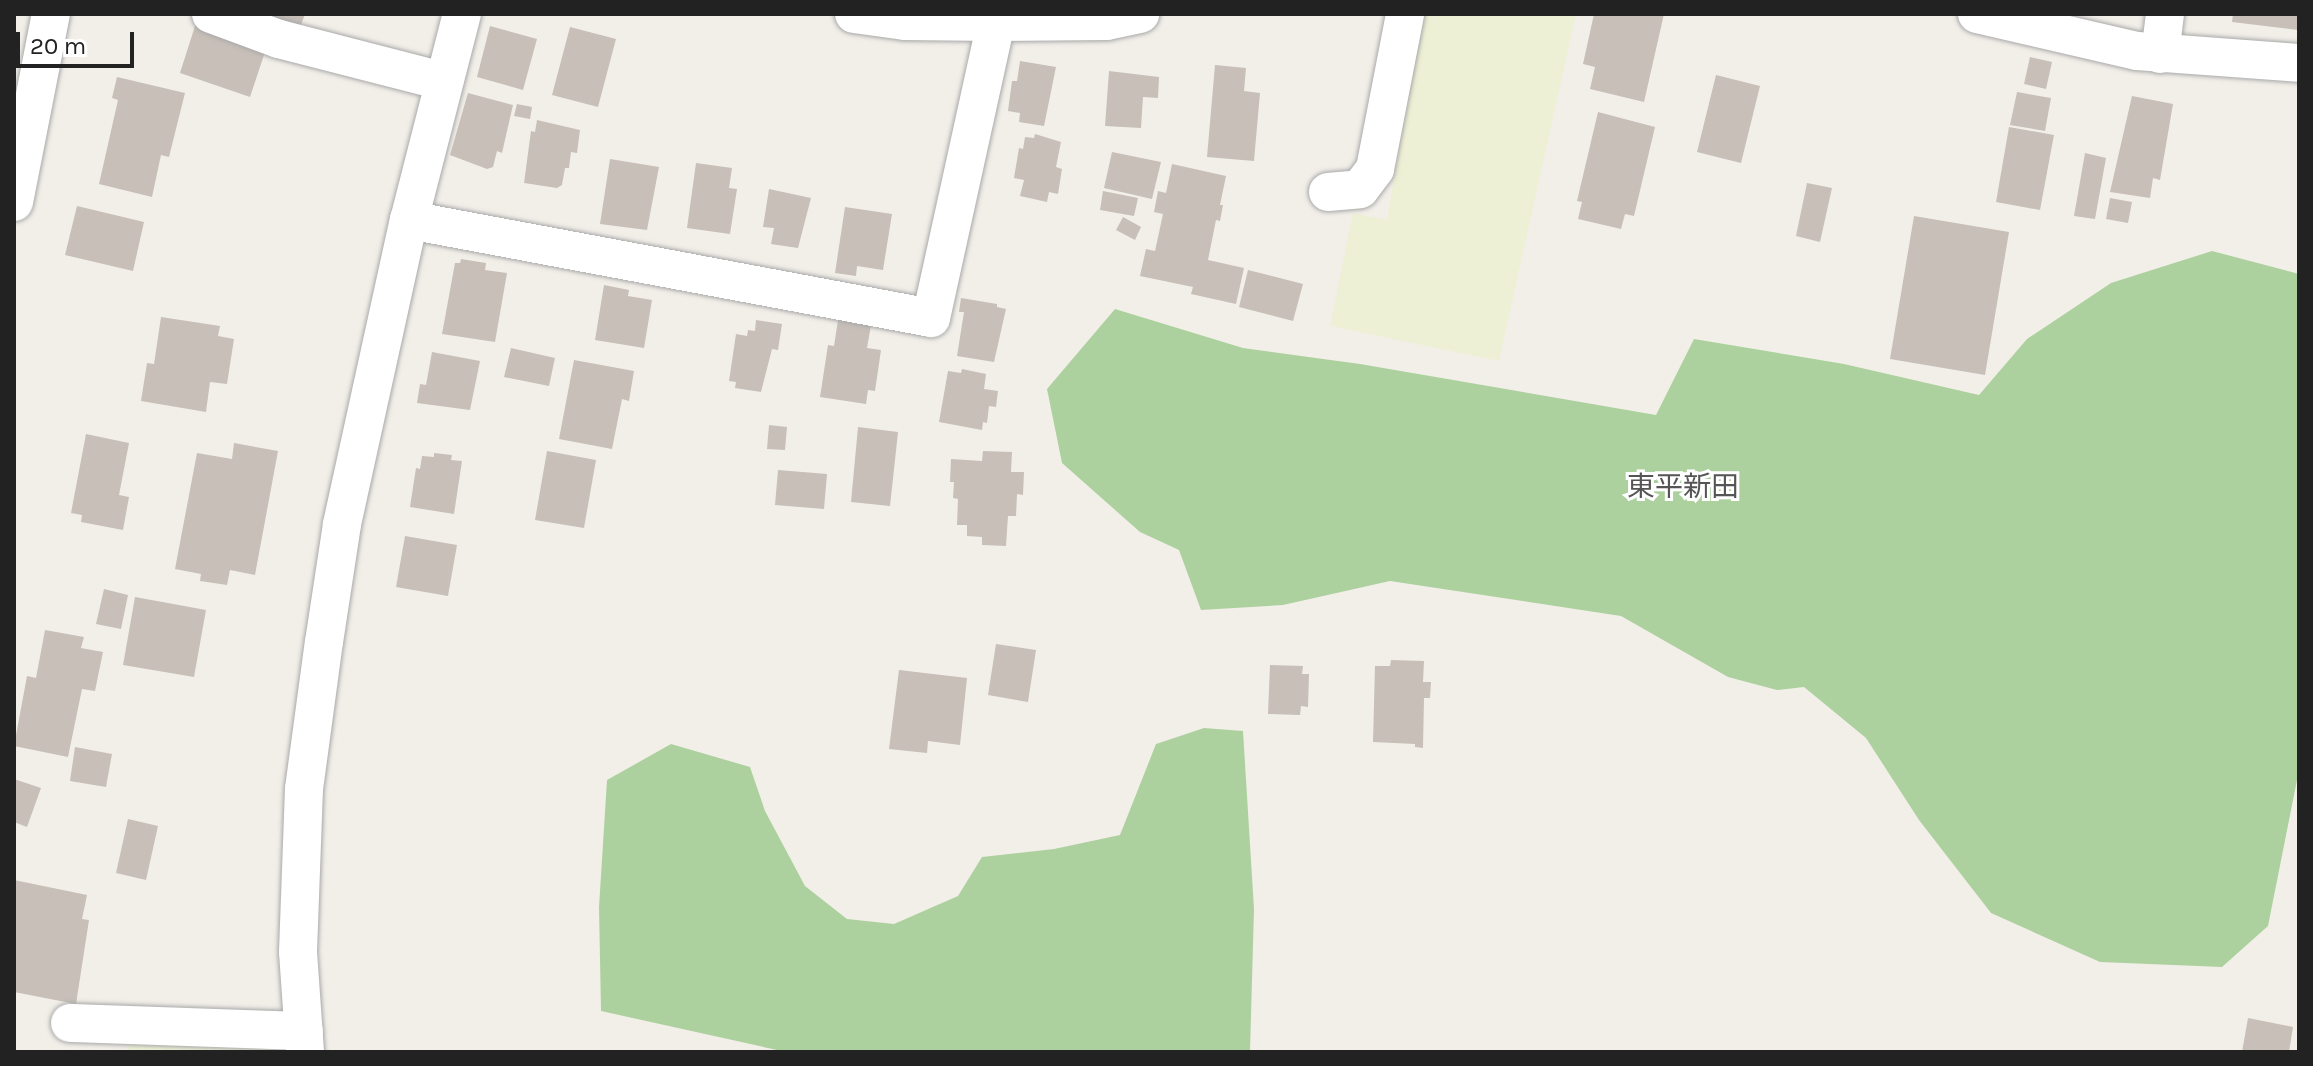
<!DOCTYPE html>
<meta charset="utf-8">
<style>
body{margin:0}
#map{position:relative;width:2313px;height:1066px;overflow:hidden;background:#f2efe9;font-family:Karla,"Noto Sans JP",sans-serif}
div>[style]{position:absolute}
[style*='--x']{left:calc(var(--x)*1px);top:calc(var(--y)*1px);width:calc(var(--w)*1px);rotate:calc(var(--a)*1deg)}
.farmland>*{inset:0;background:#eef0d5}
.forest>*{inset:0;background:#add19e}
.building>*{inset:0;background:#c7bfb8}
.roads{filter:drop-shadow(0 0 2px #a9a9a9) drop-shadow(0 0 2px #a9a9a9)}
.minor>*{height:38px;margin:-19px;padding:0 19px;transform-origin:19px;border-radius:19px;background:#fff}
span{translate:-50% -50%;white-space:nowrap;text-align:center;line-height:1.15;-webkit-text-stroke:6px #fff;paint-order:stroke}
.neighbourhood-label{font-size:28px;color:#555}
.frame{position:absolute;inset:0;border:16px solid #222;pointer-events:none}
.scale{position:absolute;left:16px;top:32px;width:118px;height:36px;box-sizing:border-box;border:4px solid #222;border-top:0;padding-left:10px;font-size:24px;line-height:28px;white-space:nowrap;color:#222;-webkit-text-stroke:6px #fff;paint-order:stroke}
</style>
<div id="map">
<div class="farmland">
<i style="clip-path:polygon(1421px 14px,1576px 14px,1499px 361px,1330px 326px,1353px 213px,1387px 220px)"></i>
<i style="clip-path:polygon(129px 1038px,265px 1048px,266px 1052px,128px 1052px)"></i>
</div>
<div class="forest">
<i style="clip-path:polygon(2212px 251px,2299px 274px,2299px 770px,2268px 926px,2222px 967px,2100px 962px,1991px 913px,1919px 820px,1866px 738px,1804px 687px,1777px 690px,1728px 677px,1621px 616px,1390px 581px,1283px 605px,1201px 610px,1179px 550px,1140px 532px,1062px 463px,1047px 389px,1115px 309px,1243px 348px,1360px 364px,1656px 415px,1694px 339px,1844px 364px,1979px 395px,2027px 339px,2111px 283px)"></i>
<i style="clip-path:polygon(1204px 728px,1243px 731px,1254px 909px,1250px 1052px,786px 1052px,601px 1011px,599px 907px,607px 780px,671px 744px,750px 767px,765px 811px,805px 886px,847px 919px,894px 924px,958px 896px,982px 857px,1054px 849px,1120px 835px,1156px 744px)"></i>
</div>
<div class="building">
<i style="clip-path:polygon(259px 14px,305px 14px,299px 30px)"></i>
<i style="clip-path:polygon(1594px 14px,1664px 14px,1644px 102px,1590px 89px,1595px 67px,1583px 64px)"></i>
<i style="clip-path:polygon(2233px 14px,2299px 14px,2298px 30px,2232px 22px)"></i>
<i style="clip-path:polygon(195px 26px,266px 49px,250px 97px,180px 73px)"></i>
<i style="clip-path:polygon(490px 26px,537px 39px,523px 90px,477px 77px)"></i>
<i style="clip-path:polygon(570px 27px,616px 39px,598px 107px,552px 95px)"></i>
<i style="clip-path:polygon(2030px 57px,2052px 62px,2046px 89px,2024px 84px)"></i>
<i style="clip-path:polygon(1020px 61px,1056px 67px,1044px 126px,1019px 122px,1020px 113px,1008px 111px,1012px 81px,1017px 81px)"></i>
<i style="clip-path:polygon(1215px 65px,1246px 68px,1244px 91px,1260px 93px,1254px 161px,1207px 157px)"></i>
<i style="clip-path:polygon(1109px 71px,1159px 77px,1158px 98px,1143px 97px,1141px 128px,1105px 126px)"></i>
<i style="clip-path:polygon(1716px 75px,1760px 86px,1741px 163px,1697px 152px)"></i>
<i style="clip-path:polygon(117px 77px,185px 93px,169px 157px,161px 155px,152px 197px,99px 184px,118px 100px,112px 98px)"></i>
<i style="clip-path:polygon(2017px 92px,2051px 98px,2045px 131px,2010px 125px)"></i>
<i style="clip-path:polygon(468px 93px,513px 105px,502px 153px,497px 151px,493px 167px,487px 169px,450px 155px)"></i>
<i style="clip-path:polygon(2132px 96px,2173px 104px,2160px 180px,2153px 178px,2150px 198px,2110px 192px)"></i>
<i style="clip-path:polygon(517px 104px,532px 107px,530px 119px,514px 116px)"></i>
<i style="clip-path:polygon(1598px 112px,1655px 127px,1634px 216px,1625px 214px,1621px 229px,1578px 219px,1582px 202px,1577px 201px)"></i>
<i style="clip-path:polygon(537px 120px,580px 130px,577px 153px,571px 152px,569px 168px,565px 168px,562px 185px,557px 188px,524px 183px,531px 131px,535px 132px)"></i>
<i style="clip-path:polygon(2009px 127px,2054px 135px,2040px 210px,1996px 202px)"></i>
<i style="clip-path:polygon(1035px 134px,1061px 142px,1056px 167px,1062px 169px,1058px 194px,1049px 192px,1047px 202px,1020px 196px,1024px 180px,1014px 178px,1019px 148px,1023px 149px,1025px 137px,1034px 138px)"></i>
<i style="clip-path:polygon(1112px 152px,1161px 162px,1152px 199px,1104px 188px)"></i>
<i style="clip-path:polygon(2085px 153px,2106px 158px,2095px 219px,2074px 216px)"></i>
<i style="clip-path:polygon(610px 159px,659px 167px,647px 230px,600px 224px)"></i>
<i style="clip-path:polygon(696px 163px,732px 168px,729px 188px,737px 189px,730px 234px,687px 228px)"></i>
<i style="clip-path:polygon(1172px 164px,1226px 176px,1220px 205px,1223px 205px,1220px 221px,1216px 220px,1208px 260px,1244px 268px,1236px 304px,1191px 294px,1193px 287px,1140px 276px,1146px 249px,1155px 251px,1163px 214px,1154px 212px,1158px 191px,1166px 193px)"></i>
<i style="clip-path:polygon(1807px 183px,1832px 188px,1820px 242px,1796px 236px)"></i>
<i style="clip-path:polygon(769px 189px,811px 198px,798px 248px,771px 244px,774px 228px,763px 227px)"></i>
<i style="clip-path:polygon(1103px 191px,1138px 198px,1134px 216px,1100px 210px)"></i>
<i style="clip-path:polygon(2110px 198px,2132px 202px,2128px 223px,2106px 219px)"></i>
<i style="clip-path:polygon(77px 206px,144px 222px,133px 271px,65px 255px)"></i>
<i style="clip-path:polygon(845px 207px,892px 214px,883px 270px,857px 266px,856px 276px,835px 273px)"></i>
<i style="clip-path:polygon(1914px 216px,2009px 232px,1985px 375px,1890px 359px)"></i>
<i style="clip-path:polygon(1123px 217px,1141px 227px,1135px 240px,1116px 230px)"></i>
<i style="clip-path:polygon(461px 259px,486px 263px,485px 270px,507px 273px,495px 342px,442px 334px,455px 263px,460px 263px)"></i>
<i style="clip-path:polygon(1248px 270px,1303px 284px,1293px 321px,1239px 307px)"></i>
<i style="clip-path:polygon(604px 285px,629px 290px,628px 296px,652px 300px,644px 348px,595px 340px)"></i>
<i style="clip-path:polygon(961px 298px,997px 304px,997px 307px,1006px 309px,994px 362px,957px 356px,964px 312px,959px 312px)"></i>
<i style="clip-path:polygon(161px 317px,220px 326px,218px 336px,234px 339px,227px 384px,210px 382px,206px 412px,141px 401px,147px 363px,154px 364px)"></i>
<i style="clip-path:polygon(756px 320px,782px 324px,778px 350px,772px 349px,761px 392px,735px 388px,736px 382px,729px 381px,736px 334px,747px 336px,748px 330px,755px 331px)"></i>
<i style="clip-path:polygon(838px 320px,871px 325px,867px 348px,881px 350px,875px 391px,868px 390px,866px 404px,820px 397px,828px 345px,834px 346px)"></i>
<i style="clip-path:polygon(511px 348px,555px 358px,549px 386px,504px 377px)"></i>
<i style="clip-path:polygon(432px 352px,480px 361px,470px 410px,417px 403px,420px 384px,426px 385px)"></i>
<i style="clip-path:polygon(574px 360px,634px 371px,629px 401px,622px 399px,612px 449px,559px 439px)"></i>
<i style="clip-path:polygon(962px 369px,986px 374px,984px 389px,998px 391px,996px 407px,989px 406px,987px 423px,983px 422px,982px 430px,939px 422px,948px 371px,961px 373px)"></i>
<i style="clip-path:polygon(769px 425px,787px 427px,785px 450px,767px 449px)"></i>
<i style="clip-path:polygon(858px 427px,898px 432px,890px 506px,851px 502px)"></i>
<i style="clip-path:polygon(86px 434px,129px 443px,119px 495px,129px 497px,123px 530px,81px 522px,82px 515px,71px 513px)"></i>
<i style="clip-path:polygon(234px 443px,278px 451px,255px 575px,230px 570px,227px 585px,200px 581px,201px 574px,175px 569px,197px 453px,232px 459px)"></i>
<i style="clip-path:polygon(547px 451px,596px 460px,584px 528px,535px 520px)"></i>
<i style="clip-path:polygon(983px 451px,1012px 452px,1011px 472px,1024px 472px,1023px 495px,1017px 494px,1016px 516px,1008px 516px,1006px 546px,982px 545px,982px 537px,967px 536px,967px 525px,957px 525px,958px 499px,953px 498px,954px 482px,950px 482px,951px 459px,982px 461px)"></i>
<i style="clip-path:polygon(434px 453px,452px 455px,451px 460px,462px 461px,454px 514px,410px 507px,416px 468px,420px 469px,422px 456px,434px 457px)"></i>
<i style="clip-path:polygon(778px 470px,827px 474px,824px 509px,775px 505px)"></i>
<i style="clip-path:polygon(405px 536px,457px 545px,448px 596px,396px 587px)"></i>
<i style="clip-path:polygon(104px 589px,128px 595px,121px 629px,96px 624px)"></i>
<i style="clip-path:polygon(135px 597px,206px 610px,194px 677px,123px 665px)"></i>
<i style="clip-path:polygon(45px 630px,84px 637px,81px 648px,103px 652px,95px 691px,82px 689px,68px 757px,14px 746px,27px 676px,36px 678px)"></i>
<i style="clip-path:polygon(996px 644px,1036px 650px,1028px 702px,988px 695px)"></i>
<i style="clip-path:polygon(1391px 660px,1424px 661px,1423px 682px,1431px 682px,1430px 698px,1424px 698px,1423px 748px,1415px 747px,1415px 744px,1373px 742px,1375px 666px,1390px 666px)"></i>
<i style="clip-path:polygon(1270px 665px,1303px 666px,1302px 674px,1309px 674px,1308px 707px,1301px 706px,1300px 715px,1268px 714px)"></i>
<i style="clip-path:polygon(899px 670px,967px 678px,960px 745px,928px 741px,927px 753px,889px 749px)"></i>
<i style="clip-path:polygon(75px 747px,112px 754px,106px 787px,70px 781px)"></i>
<i style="clip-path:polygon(14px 779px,41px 788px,27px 827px,14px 822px)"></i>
<i style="clip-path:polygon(128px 819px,158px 826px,146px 880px,116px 873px)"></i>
<i style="clip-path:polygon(14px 880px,87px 895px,82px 919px,89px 920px,76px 1004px,14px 992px)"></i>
<i style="clip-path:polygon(2248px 1018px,2293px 1027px,2289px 1052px,2242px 1052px)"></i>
</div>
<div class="roads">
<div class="minor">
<i style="--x:211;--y:14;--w:72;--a:20.2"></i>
<i style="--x:279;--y:39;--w:169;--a:14.4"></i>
<i style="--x:854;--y:14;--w:51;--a:7.8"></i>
<i style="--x:905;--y:21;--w:91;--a:0.6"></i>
<i style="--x:996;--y:22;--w:111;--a:-0.5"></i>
<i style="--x:1107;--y:21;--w:34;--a:-12"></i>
<i style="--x:1977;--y:14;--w:164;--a:13"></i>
<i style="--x:2137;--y:51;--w:162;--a:4.2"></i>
<i style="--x:2160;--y:54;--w:40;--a:-82.9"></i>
<i style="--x:1328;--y:192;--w:32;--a:-5"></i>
<i style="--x:1360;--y:189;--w:25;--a:-53"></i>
<i style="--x:1375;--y:169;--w:158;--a:-79"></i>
<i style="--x:14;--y:202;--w:192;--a:-78.9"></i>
<i style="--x:409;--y:220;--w:531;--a:10.63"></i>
<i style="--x:931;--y:318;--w:303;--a:-77.6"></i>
<i style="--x:70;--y:1023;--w:234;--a:2"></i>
<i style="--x:305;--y:1052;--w:100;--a:-94"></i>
<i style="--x:298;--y:952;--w:163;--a:-87.9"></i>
<i style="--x:304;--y:789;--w:148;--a:-82.3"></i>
<i style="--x:324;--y:642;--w:119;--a:-81.3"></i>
<i style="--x:342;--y:524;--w:311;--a:-77.6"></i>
<i style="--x:409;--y:220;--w:213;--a:-75.6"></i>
</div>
</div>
<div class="neighbourhood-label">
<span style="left:1683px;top:487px">東平新田</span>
</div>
<div class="frame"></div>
<div class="scale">20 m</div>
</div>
